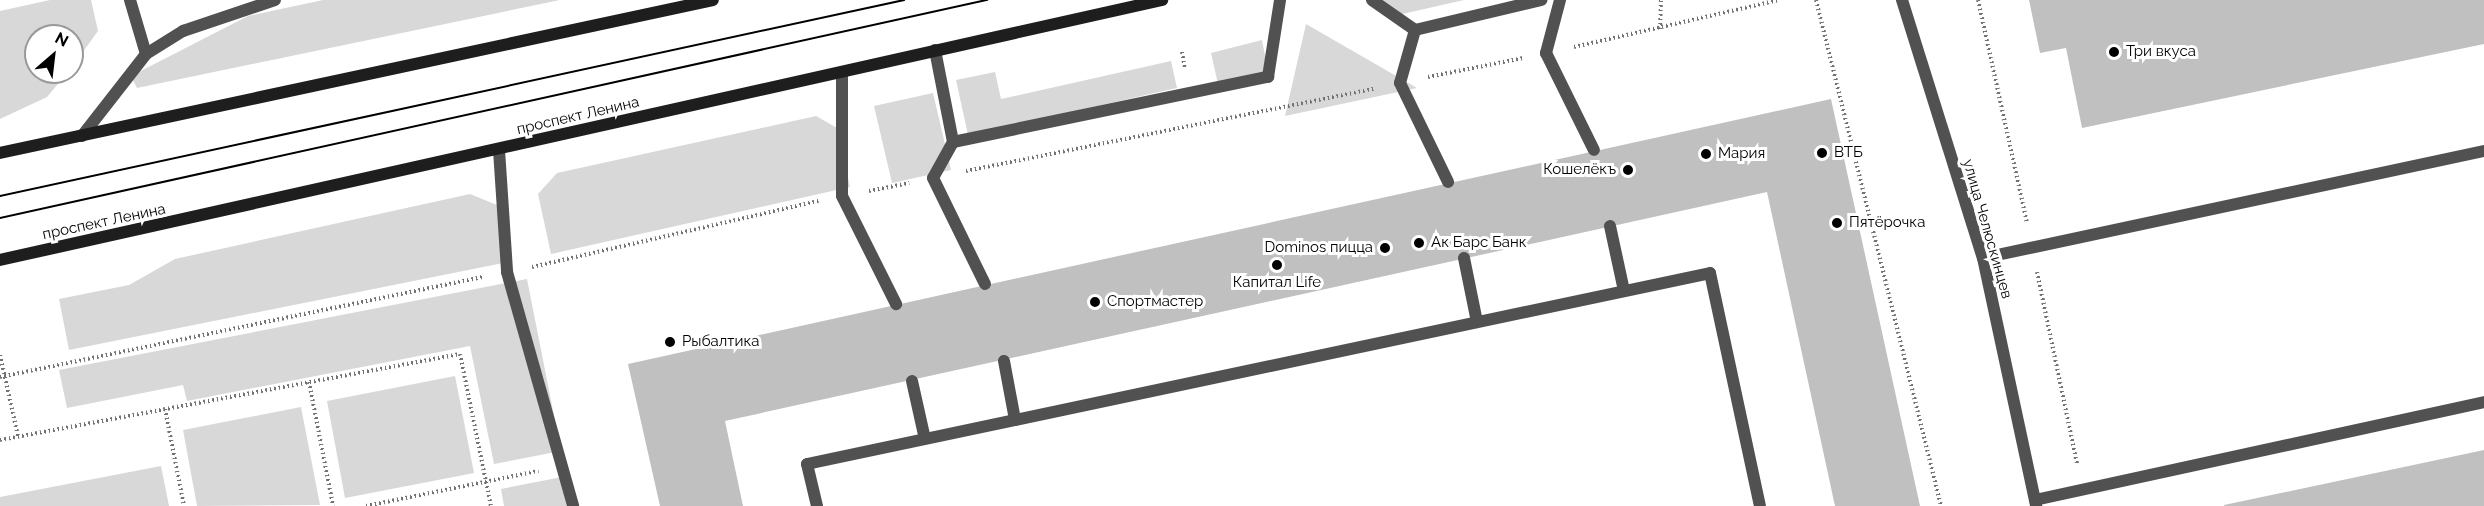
<!DOCTYPE html>
<meta charset="utf-8">
<style>
body{margin:0}
#map{position:relative;width:2484px;height:506px;overflow:hidden;background:#fff;font-family:Raleway,sans-serif}
div>[style]{position:absolute}
[style*='--x']{left:calc(var(--x)*1px);top:calc(var(--y)*1px);width:calc(var(--w)*1px);rotate:calc(var(--a)*1deg)}
.green>*{inset:0;background:#d8d8d8}
.building>*{inset:0;background:#c0c0c0}
.path>*{height:4px;margin-top:-2px;transform-origin:0;background:repeating-linear-gradient(90deg,#737373 0 1.5px,transparent 0 4.5px)}
.service>*{height:12px;margin:-6px;padding:0 6px;transform-origin:6px;border-radius:6px;background:#515151}
.minor>*{height:12px;margin:-6px;padding:0 6px;transform-origin:6px;border-radius:6px;background:#515151}
.secondary>*{height:12px;margin:-6px;padding:0 6px;transform-origin:6px;border-radius:6px;background:#1e1e1e}
.tram>*{height:1.5px;margin:-0.75px;padding:0 0.75px;transform-origin:0.75px;border-radius:0.75px;background:#000}
.dots>*{width:16px;height:16px;translate:-50% -50%;box-sizing:border-box;border:3px solid #fff;border-radius:50%}
span{translate:-50% -50%;white-space:nowrap;text-align:center;line-height:1.15;-webkit-text-stroke:6px #fff;paint-order:stroke}
.poi-label{font-size:15px;color:#000}
.left{translate:0 -50%;text-align:left}
.right{translate:-100% -50%;text-align:right}
.street-label{font-size:15px;color:#000}
.north{position:absolute;left:24px;top:24px;width:60px;height:60px;box-sizing:border-box;background:#fff;border:2px solid #999;border-radius:50%;rotate:28deg;font-size:16px;font-weight:700;line-height:24px;text-align:center;color:#000}
.north::after{content:'';display:block;margin:auto;width:21px;height:27px;background:#000;clip-path:polygon(50% 0,100% 100%,50% 72%,0 100%)}
</style>
<div id="map">
<div class="green">
<i style="clip-path:polygon(50px 0,91px 0,98px 31px,72px 67px,72px 36px,36px 36px,36px 72px,68px 72px,47px 97px,0 119px,0 11px)"></i>
<i style="clip-path:polygon(323px 0,560px 0,137px 88px,131px 76px,248px 16px)"></i>
<i style="clip-path:polygon(1381px 0,1464px 0,1398px 15px)"></i>
<i style="clip-path:polygon(1306px 24px,1417px 88px,1285px 116px)"></i>
<i style="clip-path:polygon(1262px 40px,1268px 71px,1218px 84px,1211px 53px)"></i>
<i style="clip-path:polygon(1171px 61px,1177px 88px,968px 135px,956px 80px,995px 72px,1001px 99px)"></i>
<i style="clip-path:polygon(933px 93px,951px 170px,892px 183px,874px 106px)"></i>
<i style="clip-path:polygon(816px 116px,837px 128px,850px 187px,551px 254px,538px 194px,557px 173px)"></i>
<i style="clip-path:polygon(470px 194px,497px 205px,508px 262px,69px 350px,59px 299px,129px 285px,175px 259px)"></i>
<i style="clip-path:polygon(527px 279px,561px 451px,494px 464px,470px 346px,187px 401px,183px 385px,67px 408px,59px 370px)"></i>
<i style="clip-path:polygon(455px 376px,474px 473px,345px 498px,327px 401px)"></i>
<i style="clip-path:polygon(301px 407px,320px 505px,197px 506px,183px 430px)"></i>
<i style="clip-path:polygon(161px 466px,169px 506px,0 506px,0 497px)"></i>
<i style="clip-path:polygon(562px 477px,568px 506px,504px 506px,501px 489px)"></i>
</div>
<div class="building">
<i style="clip-path:polygon(2029px 0,2484px 0,2484px 44px,2082px 128px,2066px 48px,2040px 53px)"></i>
<i style="clip-path:polygon(1831px 99px,1920px 506px,1835px 506px,1767px 192px,725px 421px,743px 506px,660px 506px,628px 364px)"></i>
<i style="clip-path:polygon(2484px 450px,2484px 506px,2224px 506px,2224px 505px)"></i>
</div>
<div class="path">
<i style="--x:1816;--y:0;--w:521;--a:76.12"></i>
<i style="--x:1978;--y:0;--w:228;--a:77.6"></i>
<i style="--x:1660;--y:29;--w:29;--a:-88"></i>
<i style="--x:1574;--y:47;--w:211;--a:-12.9"></i>
<i style="--x:1182;--y:52;--w:17;--a:80"></i>
<i style="--x:1428;--y:77;--w:97;--a:-11.3"></i>
<i style="--x:966;--y:171;--w:418;--a:-11.4"></i>
<i style="--x:869;--y:191;--w:41;--a:-11.3"></i>
<i style="--x:532;--y:267;--w:294;--a:-13"></i>
<i style="--x:2037;--y:272;--w:196;--a:78.2"></i>
<i style="--x:0;--y:355;--w:83;--a:77.5"></i>
<i style="--x:0;--y:377;--w:494;--a:-11.7"></i>
<i style="--x:309;--y:382;--w:126;--a:79"></i>
<i style="--x:165;--y:409;--w:99;--a:78.9"></i>
<i style="--x:0;--y:440;--w:468;--a:-10.6"></i>
<i style="--x:460;--y:354;--w:155;--a:78.5"></i>
<i style="--x:366;--y:506;--w:176;--a:-11.5"></i>
</div>
<div class="service">
<i style="--x:130;--y:0;--w:56;--a:73.5"></i>
<i style="--x:1372;--y:0;--w:52;--a:34.9"></i>
<i style="--x:1415;--y:30;--w:130;--a:-13.4"></i>
<i style="--x:1560;--y:0;--w:55;--a:104.8"></i>
<i style="--x:1546;--y:53;--w:108;--a:63.7"></i>
<i style="--x:1415;--y:30;--w:55;--a:105.8"></i>
<i style="--x:1400;--y:83;--w:110;--a:64.1"></i>
<i style="--x:935;--y:50;--w:94;--a:78.9"></i>
<i style="--x:953;--y:142;--w:41;--a:119.1"></i>
<i style="--x:933;--y:178;--w:118;--a:63.9"></i>
<i style="--x:842;--y:72;--w:124;--a:90"></i>
<i style="--x:842;--y:196;--w:121;--a:63.4"></i>
<i style="--x:82;--y:136;--w:104;--a:-52"></i>
<i style="--x:146;--y:54;--w:44;--a:-31.9"></i>
<i style="--x:183;--y:31;--w:97;--a:-18.6"></i>
<i style="--x:953;--y:142;--w:322;--a:-11.7"></i>
<i style="--x:1268;--y:77;--w:78;--a:-81.1"></i>
<i style="--x:499;--y:150;--w:122;--a:86.2"></i>
<i style="--x:507;--y:272;--w:243;--a:74.2"></i>
<i style="--x:1610;--y:226;--w:66;--a:77.8"></i>
<i style="--x:1464;--y:258;--w:65;--a:78.5"></i>
<i style="--x:1983;--y:258;--w:512;--a:-12.06"></i>
<i style="--x:1004;--y:361;--w:60;--a:79.4"></i>
<i style="--x:912;--y:381;--w:59;--a:77.4"></i>
<i style="--x:2035;--y:500;--w:460;--a:-12.3"></i>
<i style="--x:817;--y:506;--w:43;--a:-103.4"></i>
<i style="--x:807;--y:464;--w:923;--a:-11.94"></i>
<i style="--x:1710;--y:273;--w:238;--a:77.9"></i>
</div>
<div class="minor">
<i style="--x:1902;--y:0;--w:270;--a:72.6"></i>
<i style="--x:1983;--y:258;--w:254;--a:77.9"></i>
</div>
<div class="secondary">
<i style="--x:0;--y:153;--w:729;--a:-12.11"></i>
<i style="--x:0;--y:260;--w:1191;--a:-12.61"></i>
</div>
<div class="tram">
<i style="--x:0;--y:196;--w:925;--a:-12.23"></i>
<i style="--x:0;--y:218;--w:1011;--a:-12.46"></i>
</div>
<div class="dots">
<i style="left:2114px;top:52px;background:#000"></i>
<i style="left:1822px;top:153px;background:#000"></i>
<i style="left:1706px;top:154px;background:#000"></i>
<i style="left:1628px;top:170px;background:#000"></i>
<i style="left:1837px;top:223px;background:#000"></i>
<i style="left:1419px;top:243px;background:#000"></i>
<i style="left:1385px;top:248px;background:#000"></i>
<i style="left:1277px;top:265px;background:#000"></i>
<i style="left:1095px;top:302px;background:#000"></i>
<i style="left:670px;top:342px;background:#000"></i>
</div>
<div class="poi-label">
<span class="left" style="left:2126px;top:52px">Три вкуса</span>
<span class="left" style="left:1834px;top:153px">ВТБ</span>
<span class="left" style="left:1718px;top:154px">Мария</span>
<span class="right" style="left:1616px;top:170px">Кошелёкъ</span>
<span class="left" style="left:1849px;top:223px">Пятёрочка</span>
<span class="left" style="left:1431px;top:243px">Ак Барс Банк</span>
<span class="right" style="left:1373px;top:248px">Dominos пицца</span>
<span style="left:1277px;top:283px">Капитал Life</span>
<span class="left" style="left:1107px;top:302px">Спортмастер</span>
<span class="left" style="left:682px;top:342px">Рыбалтика</span>
</div>
<div class="street-label">
<span style="left:578px;top:116px;rotate:-13deg">проспект Ленина</span>
<span style="left:104px;top:222px;rotate:-12deg">проспект Ленина</span>
<span style="left:1987px;top:229px;rotate:74deg">улица Челюскинцев</span>
</div>
<div class="north">N</div>
</div>
